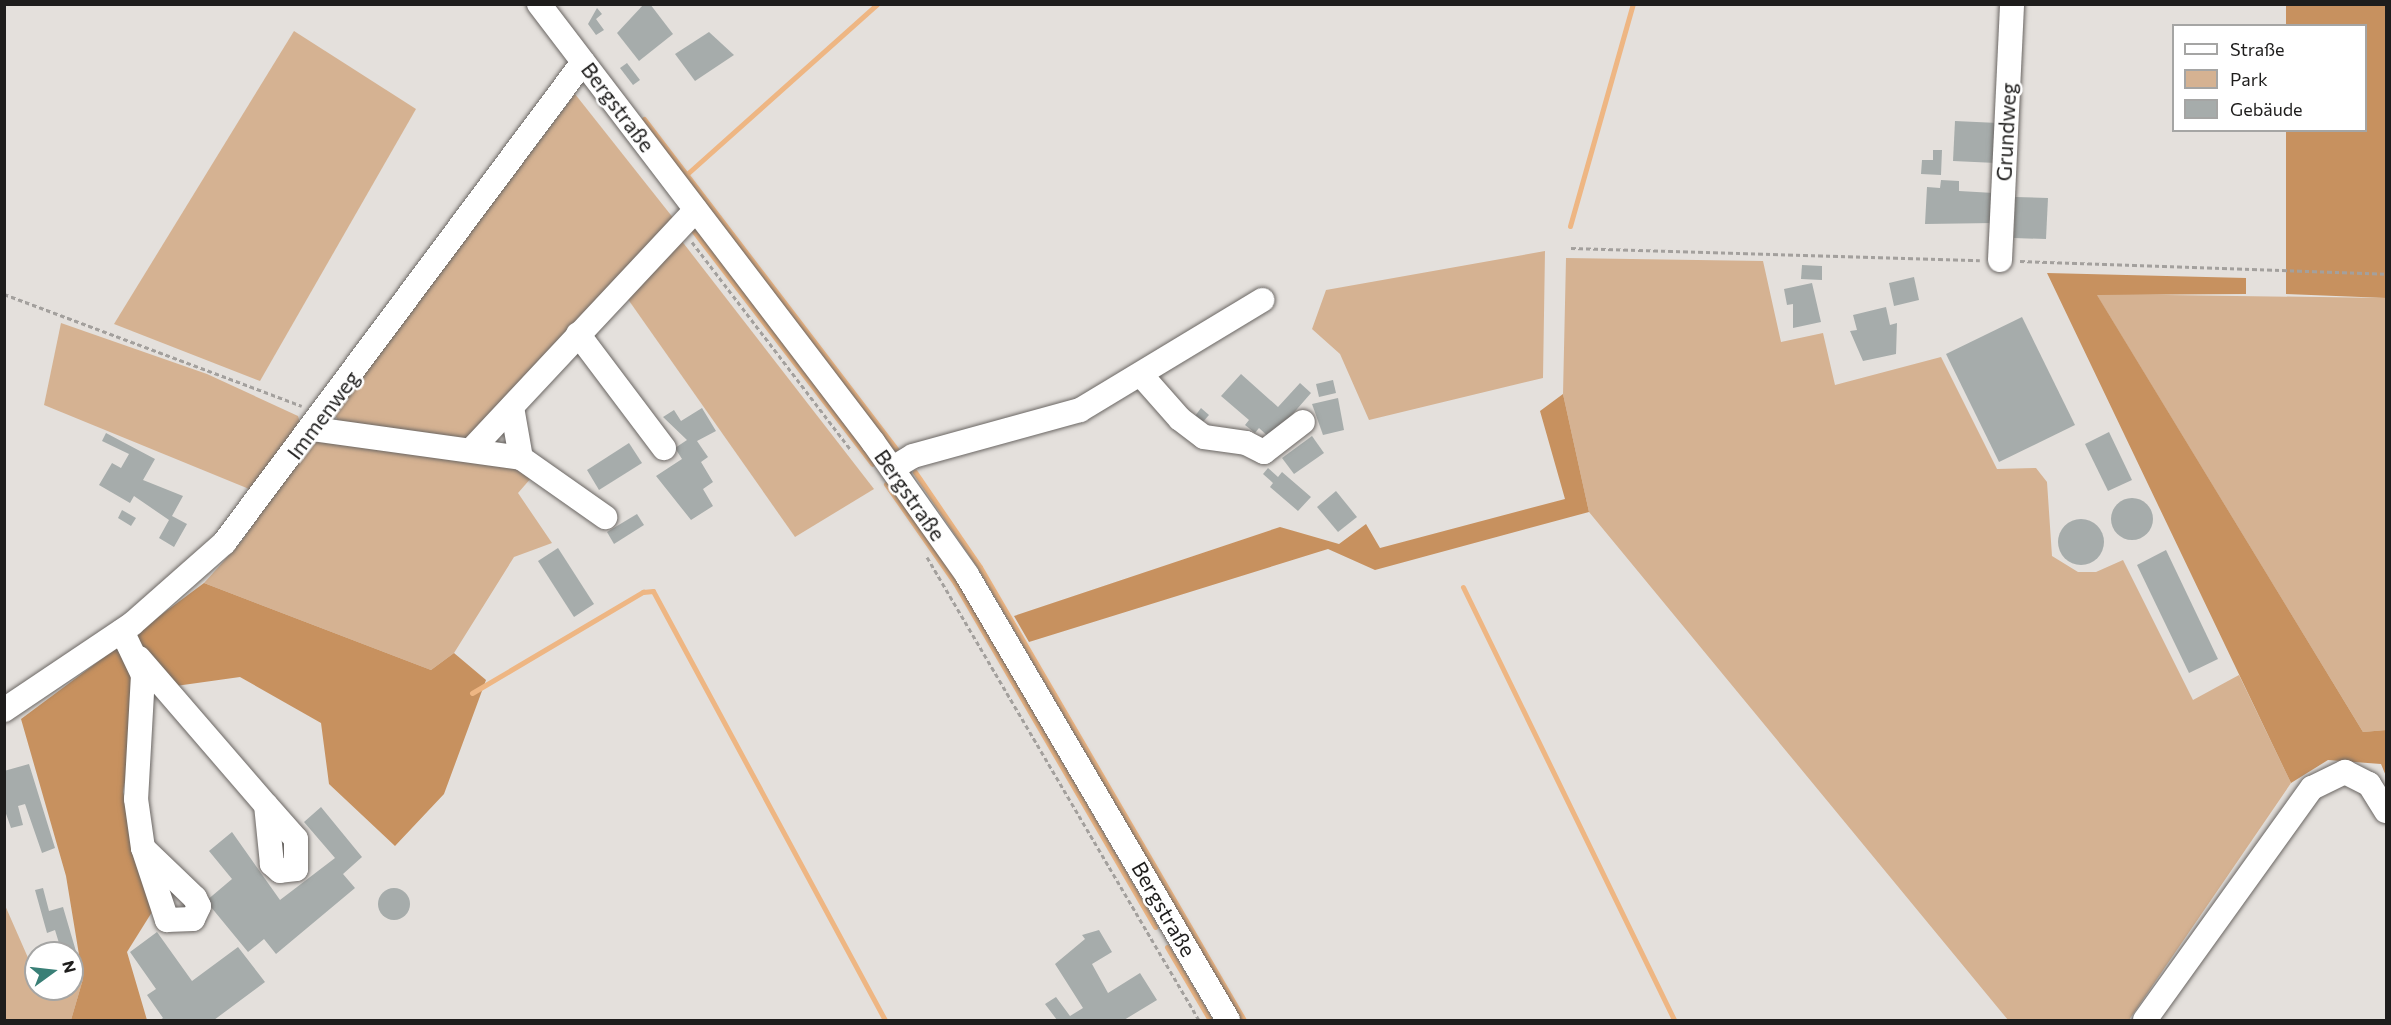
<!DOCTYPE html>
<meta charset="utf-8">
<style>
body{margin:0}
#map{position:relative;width:2391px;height:1025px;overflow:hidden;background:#e4e0dc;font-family:Commissioner,sans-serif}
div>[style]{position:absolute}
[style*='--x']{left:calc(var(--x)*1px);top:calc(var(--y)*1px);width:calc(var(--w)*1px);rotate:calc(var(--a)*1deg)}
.green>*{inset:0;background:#d5b292}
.forest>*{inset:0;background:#c7915f}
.stream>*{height:5px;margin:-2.5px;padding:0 2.5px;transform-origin:2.5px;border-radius:2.5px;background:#eeb683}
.building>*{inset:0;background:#a6acab}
.round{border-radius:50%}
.path>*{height:3px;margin-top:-1.5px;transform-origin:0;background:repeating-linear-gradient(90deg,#a3a09d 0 4.5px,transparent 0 7.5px)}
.roads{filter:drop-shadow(0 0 2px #6a6663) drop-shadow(0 0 2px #6a6663)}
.minor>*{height:24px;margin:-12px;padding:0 12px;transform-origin:12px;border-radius:12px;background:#fff}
span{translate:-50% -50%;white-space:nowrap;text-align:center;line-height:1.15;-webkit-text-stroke:5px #fff;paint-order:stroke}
.street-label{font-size:21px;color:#1e1d1c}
.frame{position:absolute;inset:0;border:6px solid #1e1d1c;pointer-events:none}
.legend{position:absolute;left:2172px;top:24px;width:195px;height:108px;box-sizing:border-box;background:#fff;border:2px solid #a5a5a4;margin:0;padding:8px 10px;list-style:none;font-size:18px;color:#1e1d1c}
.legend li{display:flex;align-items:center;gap:12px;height:30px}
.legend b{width:30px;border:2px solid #a5a5a4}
.north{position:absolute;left:24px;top:941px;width:60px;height:60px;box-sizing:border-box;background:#fff;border:2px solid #a5a5a4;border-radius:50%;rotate:75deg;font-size:16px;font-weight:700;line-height:24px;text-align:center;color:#1e1d1c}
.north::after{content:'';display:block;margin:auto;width:21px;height:27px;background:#397f76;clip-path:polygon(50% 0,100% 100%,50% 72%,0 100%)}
</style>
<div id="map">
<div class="green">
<i style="clip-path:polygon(294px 31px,416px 109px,260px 381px,114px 324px)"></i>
<i style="clip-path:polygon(575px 94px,674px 219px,474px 435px,460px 441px,339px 424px,334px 412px)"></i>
<i style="clip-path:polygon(681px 240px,874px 489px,795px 537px,625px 295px)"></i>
<i style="clip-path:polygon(1545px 251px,1543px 378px,1369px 420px,1340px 354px,1312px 329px,1326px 290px)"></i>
<i style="clip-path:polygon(1566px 258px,1763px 261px,1781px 342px,1823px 333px,1835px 385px,1941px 357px,1997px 469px,2036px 468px,2047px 482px,2052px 556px,2078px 572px,2096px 572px,2123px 560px,2193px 700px,2239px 675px,2291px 783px,2129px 1020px,2008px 1020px,1589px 512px,1563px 394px)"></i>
<i style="clip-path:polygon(2096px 294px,2386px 298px,2386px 730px,2363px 732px)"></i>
<i style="clip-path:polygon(61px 323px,207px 374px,298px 416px,301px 426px,254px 491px,44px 405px)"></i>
<i style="clip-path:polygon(323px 437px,496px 457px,532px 477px,518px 493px,552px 543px,514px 557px,454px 653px,431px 670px,204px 583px,241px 542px,306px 447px)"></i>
<i style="clip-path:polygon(4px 903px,36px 976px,36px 989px,72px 989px,72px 979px,83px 979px,71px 1020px,5px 1020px)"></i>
</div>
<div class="forest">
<i style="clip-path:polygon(2286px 5px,2386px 5px,2386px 298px,2286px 294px,2286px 131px,2366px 130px,2366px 26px,2286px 25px)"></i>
<i style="clip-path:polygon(2047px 273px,2246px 278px,2246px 294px,2097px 295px,2363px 732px,2386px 730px,2386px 776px,2381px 764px,2328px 760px,2291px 783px)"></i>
<i style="clip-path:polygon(1563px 394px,1589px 512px,1375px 570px,1328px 549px,1029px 642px,1014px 616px,1280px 527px,1339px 544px,1366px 524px,1380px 548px,1565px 499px,1540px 411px)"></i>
<i style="clip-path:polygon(204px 583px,431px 670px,454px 653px,486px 680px,444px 794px,395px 846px,329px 784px,321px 723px,240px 677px,140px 691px,123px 792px,152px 912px,127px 952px,147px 1020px,71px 1020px,83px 979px,66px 876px,21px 719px)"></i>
</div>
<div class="stream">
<i style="--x:644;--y:119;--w:415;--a:52.6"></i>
<i style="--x:687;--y:174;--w:255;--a:-41.8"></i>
<i style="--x:1570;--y:226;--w:231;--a:-74.2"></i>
<i style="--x:692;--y:229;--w:296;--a:52.5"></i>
<i style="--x:915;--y:472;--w:115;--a:55.6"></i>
<i style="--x:980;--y:567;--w:524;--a:59.77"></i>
<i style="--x:886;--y:484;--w:121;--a:55.1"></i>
<i style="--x:955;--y:583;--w:398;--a:59.8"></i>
<i style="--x:1463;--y:587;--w:482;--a:64"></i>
<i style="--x:472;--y:693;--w:199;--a:-30.6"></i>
<i style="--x:643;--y:592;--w:10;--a:-6"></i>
<i style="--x:653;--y:591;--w:488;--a:61.6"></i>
<i style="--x:1167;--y:947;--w:85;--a:59.5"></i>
</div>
<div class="building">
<i style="clip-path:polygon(644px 4px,650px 4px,673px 34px,639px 61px,617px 33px)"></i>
<i style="clip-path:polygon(597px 8px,602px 14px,596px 19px,604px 30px,596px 35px,588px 24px)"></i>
<i style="clip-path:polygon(709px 32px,734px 55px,695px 81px,675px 54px)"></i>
<i style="clip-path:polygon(627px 63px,640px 80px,633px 85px,620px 68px)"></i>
<i style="clip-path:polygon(1955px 121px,1998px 123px,1996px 163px,1953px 161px)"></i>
<i style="clip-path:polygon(1933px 150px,1942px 150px,1941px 175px,1921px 174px,1922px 160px,1933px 160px)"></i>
<i style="clip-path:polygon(1941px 180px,1959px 181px,1959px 191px,1994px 193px,1993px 223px,1925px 224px,1927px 187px,1940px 188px)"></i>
<i style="clip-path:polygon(2015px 197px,2048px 198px,2046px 239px,2014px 238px)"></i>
<i style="clip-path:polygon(1802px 265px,1822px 266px,1822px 280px,1801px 279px)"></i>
<i style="clip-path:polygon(1914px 277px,1919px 300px,1894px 306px,1889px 283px)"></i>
<i style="clip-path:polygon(1812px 283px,1821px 322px,1793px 328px,1793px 304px,1787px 305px,1784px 289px)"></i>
<i style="clip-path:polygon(1886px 307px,1890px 325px,1897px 323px,1896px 354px,1863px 361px,1850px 331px,1857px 330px,1853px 315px)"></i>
<i style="clip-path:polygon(2022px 317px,2075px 425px,1999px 462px,1946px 354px)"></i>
<i style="clip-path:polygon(1241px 374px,1278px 407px,1300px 383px,1311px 393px,1271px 439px,1259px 428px,1255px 433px,1245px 425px,1249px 420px,1221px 396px)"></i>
<i style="clip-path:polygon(1333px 380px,1336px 393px,1319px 397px,1316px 384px)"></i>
<i style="clip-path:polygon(1338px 398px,1344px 430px,1323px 435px,1312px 404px)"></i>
<i style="clip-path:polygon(702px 408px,716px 431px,697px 441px,708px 457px,701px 462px,713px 482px,703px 489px,713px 506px,691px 520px,656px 476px,682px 459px,675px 448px,687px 440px,663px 417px,674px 410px,681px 421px)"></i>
<i style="clip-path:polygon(1201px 408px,1209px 415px,1202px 423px,1195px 416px)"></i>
<i style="clip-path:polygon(2109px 432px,2132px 480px,2108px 491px,2085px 444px)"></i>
<i style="clip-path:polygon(106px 433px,155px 459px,143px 480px,183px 496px,172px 516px,187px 524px,174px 547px,159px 538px,169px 520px,134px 496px,130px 503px,99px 485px,112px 463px,121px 468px,129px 454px,102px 441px)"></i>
<i style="clip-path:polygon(1312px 436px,1324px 453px,1294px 474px,1282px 458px)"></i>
<i style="clip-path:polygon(629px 443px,642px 463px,599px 490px,587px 470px)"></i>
<i style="clip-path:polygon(1268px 468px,1278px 477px,1282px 472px,1311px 497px,1298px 511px,1270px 487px,1273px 483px,1263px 474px)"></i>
<i style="clip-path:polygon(1336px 491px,1357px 517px,1338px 532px,1317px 507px)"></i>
<i class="round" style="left:2111px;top:498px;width:42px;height:42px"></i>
<i style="clip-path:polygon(122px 510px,136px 518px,131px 526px,118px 518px)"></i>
<i style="clip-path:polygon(637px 514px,644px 525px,614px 544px,607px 532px)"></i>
<i class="round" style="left:2058px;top:519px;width:46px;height:46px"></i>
<i style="clip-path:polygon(558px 548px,594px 604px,574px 617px,538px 561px)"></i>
<i style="clip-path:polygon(2166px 550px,2218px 659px,2189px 673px,2137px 565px)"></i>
<i style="clip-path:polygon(29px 764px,55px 848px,42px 853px,25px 804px,18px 806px,23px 825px,11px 828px,4px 808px,4px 771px)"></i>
<i style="clip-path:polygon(321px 807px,362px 857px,343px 874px,355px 888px,276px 954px,264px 939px,248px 952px,206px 901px,232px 879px,209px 851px,232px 832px,280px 900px,335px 858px,304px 822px)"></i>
<i class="round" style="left:378px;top:888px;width:32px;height:32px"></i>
<i style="clip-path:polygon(43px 888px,49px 911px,63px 907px,80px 965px,72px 967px,72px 953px,62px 953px,55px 930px,47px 933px,35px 890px)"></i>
<i style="clip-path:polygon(1099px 930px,1112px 952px,1092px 964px,1108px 993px,1140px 973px,1157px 1000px,1124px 1020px,1057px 1020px,1045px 1004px,1056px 997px,1070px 1016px,1083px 1008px,1055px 964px,1085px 939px,1082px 935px)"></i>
<i style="clip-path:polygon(157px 932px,192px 981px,238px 947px,265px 982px,214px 1020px,160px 1020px,163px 1018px,147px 995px,156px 989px,130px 952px)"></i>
</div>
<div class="path">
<i style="--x:692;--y:242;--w:260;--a:52.6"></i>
<i style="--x:1571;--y:248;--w:409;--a:1.7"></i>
<i style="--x:2020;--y:261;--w:366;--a:2"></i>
<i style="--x:4;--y:294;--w:318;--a:20.6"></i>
<i style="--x:927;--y:557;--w:537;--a:59.57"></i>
</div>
<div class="roads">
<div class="minor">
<i style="--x:539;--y:4;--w:551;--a:52.67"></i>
<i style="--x:873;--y:442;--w:163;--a:54.7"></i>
<i style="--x:967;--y:575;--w:516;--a:59.61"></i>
<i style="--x:2000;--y:260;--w:256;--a:-87.3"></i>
<i style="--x:578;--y:334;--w:143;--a:53"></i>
<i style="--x:1142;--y:376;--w:57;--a:48.5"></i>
<i style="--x:1180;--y:419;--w:30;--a:37"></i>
<i style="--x:1204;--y:437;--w:42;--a:8.1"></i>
<i style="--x:1246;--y:443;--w:20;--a:27"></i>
<i style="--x:1264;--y:452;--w:49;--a:-37.6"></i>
<i style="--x:512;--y:407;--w:52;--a:80"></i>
<i style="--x:313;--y:429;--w:210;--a:7.9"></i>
<i style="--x:521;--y:458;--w:103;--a:35.1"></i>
<i style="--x:473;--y:448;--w:326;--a:-46.9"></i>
<i style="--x:893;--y:468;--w:23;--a:-31"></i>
<i style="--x:913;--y:456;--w:173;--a:-15.4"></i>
<i style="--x:1080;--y:410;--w:213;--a:-31.1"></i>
<i style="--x:122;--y:631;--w:49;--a:64.5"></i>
<i style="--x:143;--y:675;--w:124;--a:93.2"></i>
<i style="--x:136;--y:799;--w:49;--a:81.9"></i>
<i style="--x:143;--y:848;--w:76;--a:71.6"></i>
<i style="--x:167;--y:920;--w:26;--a:-2"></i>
<i style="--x:193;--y:919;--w:14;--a:-65"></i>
<i style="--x:199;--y:906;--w:9;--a:-117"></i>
<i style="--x:195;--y:898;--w:72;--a:-136.1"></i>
<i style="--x:139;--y:658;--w:194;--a:49.2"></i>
<i style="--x:266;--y:805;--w:45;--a:48.6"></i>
<i style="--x:296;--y:839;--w:30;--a:90"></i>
<i style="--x:296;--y:869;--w:16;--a:173"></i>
<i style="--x:280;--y:871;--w:11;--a:-139"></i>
<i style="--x:272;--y:864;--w:59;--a:-95.8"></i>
<i style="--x:4;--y:710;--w:154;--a:-33.9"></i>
<i style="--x:132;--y:624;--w:123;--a:-41.4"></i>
<i style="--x:224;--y:543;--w:600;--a:-53.26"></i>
<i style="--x:2145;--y:1020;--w:286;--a:-54.3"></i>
<i style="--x:2312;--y:788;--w:37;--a:-26"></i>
<i style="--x:2345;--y:772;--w:27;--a:27"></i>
<i style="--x:2369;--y:784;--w:32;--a:58"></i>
</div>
</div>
<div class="street-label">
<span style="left:618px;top:107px;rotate:53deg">Bergstraße</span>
<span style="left:2006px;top:132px;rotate:-87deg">Grundweg</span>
<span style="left:323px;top:415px;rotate:-53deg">Immenweg</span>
<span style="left:910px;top:495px;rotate:55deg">Bergstraße</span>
<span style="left:1164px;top:909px;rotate:60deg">Bergstraße</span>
</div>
<div class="frame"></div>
<ul class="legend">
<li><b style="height:8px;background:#fff"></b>Straße</li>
<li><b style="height:16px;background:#d5b292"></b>Park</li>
<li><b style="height:16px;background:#a6acab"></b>Gebäude</li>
</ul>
<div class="north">N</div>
</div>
